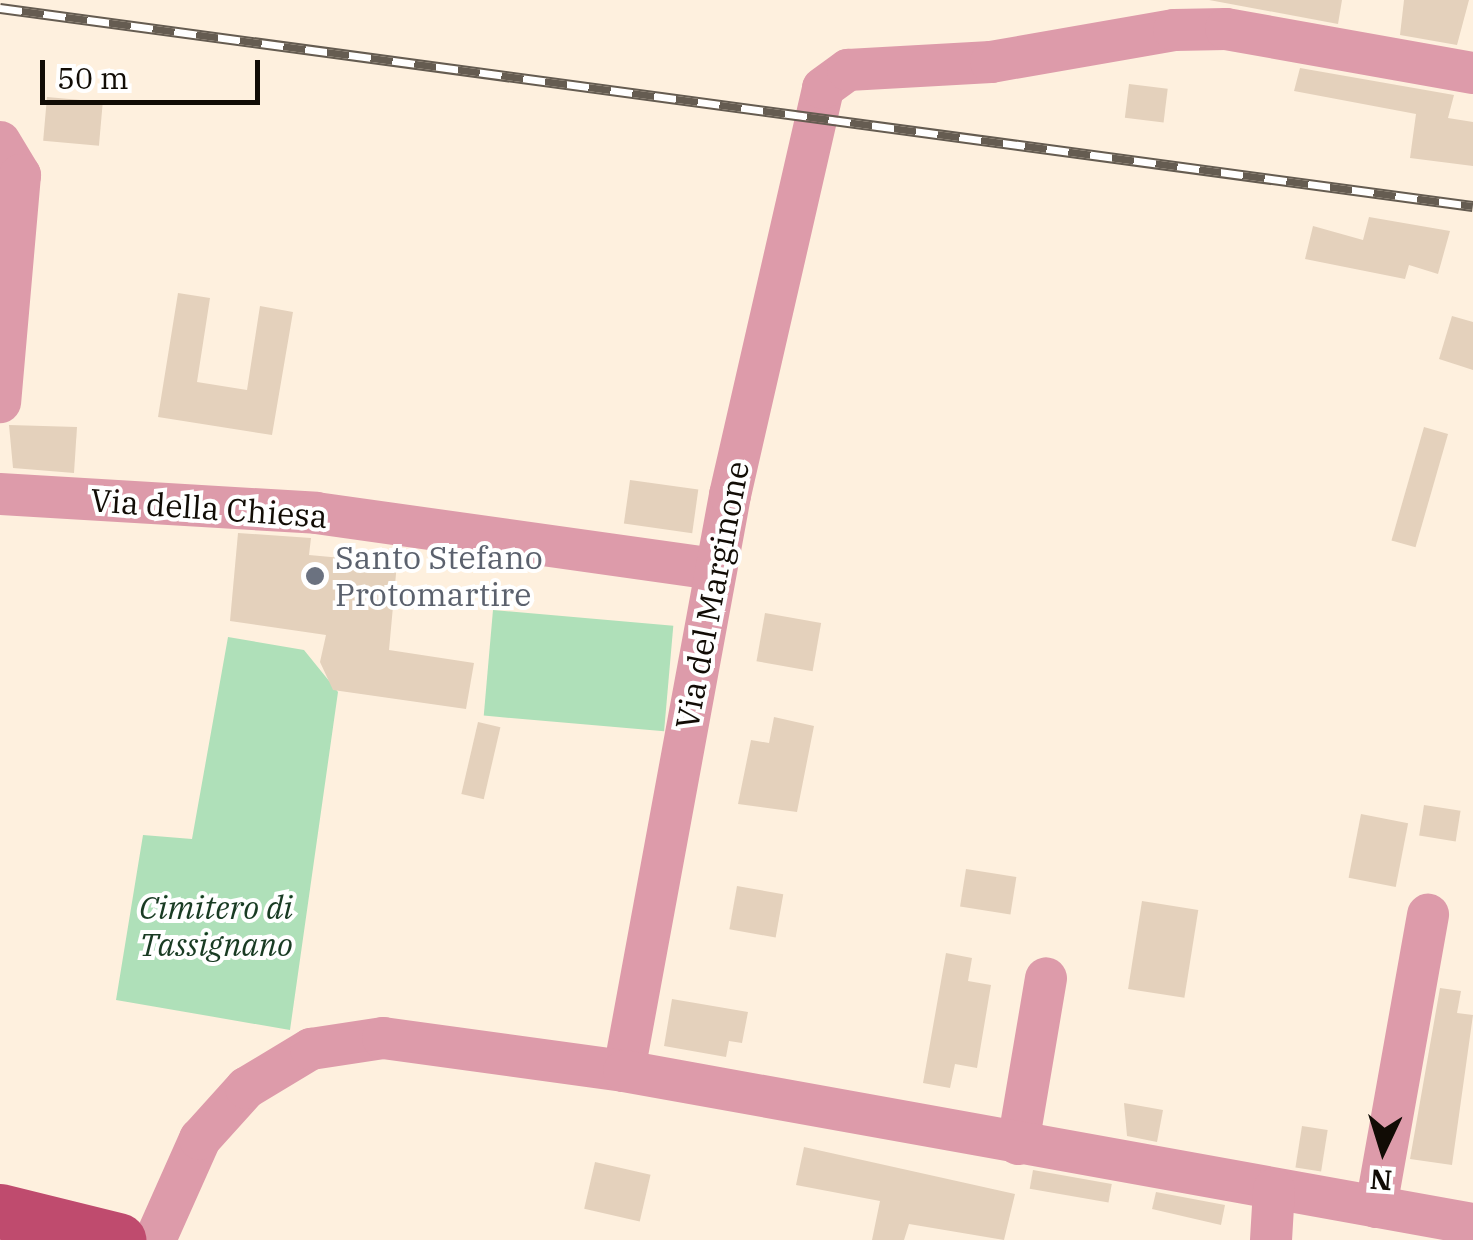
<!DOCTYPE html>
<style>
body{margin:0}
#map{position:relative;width:1473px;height:1240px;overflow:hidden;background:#fef0de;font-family:"IBM Plex Serif",serif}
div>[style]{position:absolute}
.green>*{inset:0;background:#afe0b9;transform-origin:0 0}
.building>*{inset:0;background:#e4d1bc;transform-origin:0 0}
.minor>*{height:42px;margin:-21px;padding:0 21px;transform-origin:21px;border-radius:21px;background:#dd9baa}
.major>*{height:55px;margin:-27.5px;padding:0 27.5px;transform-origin:27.5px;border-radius:27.5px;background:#bf4b6e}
.rail>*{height:11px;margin-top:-5.5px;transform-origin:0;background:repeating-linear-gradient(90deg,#fff 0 22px,#655c51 0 44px);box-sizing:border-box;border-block:2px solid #655c51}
.dots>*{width:28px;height:28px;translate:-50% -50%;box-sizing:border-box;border:5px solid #fff;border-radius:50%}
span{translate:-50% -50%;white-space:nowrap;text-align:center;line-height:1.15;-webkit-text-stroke:8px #fff;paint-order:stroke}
.street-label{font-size:32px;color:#110c05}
.worship-label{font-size:32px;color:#5b616d}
.left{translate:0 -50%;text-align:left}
.park-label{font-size:32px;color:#193b23;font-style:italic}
.north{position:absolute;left:1333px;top:1100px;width:100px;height:100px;-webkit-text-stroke:8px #fff;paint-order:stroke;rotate:184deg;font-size:28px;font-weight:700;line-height:40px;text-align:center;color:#110c05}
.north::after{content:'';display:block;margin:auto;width:35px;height:45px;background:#110c05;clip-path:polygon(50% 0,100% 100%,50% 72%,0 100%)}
.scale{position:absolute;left:40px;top:60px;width:220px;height:45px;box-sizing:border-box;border:5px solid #110c05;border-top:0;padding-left:12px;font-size:30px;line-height:35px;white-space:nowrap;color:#110c05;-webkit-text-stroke:8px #fff;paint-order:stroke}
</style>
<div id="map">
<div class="green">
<div style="left:493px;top:610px;width:181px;height:106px;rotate:5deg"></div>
<div style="clip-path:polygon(228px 637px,304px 650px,338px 692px,290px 1030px,116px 1000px,143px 835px,192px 839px)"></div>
</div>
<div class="building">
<div style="clip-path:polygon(1209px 0,1342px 0,1338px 24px)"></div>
<div style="clip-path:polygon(1404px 0,1469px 0,1457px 45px,1400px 35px)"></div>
<div style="clip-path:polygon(1300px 68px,1454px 95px,1448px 118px,1473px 122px,1473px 166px,1410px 158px,1416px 114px,1294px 91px)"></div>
<div style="left:1129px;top:84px;width:39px;height:34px;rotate:7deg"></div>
<div style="left:47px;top:97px;width:56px;height:44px;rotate:5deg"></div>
<div style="clip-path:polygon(1369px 217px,1450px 231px,1438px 274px,1409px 265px,1405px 279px,1305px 259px,1313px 226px,1363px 240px)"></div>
<div style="clip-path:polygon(178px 293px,210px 298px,197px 382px,247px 390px,260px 306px,293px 312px,272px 435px,158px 417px)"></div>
<div style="clip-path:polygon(1452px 316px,1473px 322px,1473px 370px,1439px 359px)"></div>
<div style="clip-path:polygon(9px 425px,77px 427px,74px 473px,13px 468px)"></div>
<div style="left:1424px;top:427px;width:25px;height:118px;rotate:16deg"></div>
<div style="left:630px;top:480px;width:69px;height:44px;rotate:8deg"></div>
<div style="clip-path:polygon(238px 533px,311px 538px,309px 555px,397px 563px,389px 650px,474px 663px,466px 709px,333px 690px,320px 662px,326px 635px,230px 621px)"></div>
<div style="left:765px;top:613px;width:57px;height:49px;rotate:10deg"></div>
<div style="clip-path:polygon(774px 717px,814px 726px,797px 812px,738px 804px,751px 740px,769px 743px)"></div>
<div style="left:478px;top:722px;width:23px;height:74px;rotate:13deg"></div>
<div style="left:1424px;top:805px;width:37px;height:31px;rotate:9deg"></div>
<div style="left:1361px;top:814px;width:48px;height:65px;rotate:11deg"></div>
<div style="left:966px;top:869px;width:51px;height:38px;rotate:9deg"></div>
<div style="left:737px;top:886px;width:47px;height:44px;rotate:10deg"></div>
<div style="left:1142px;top:901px;width:57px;height:89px;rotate:9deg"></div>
<div style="clip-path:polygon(946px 953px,972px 958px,968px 981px,991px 985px,977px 1068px,955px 1064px,950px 1088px,923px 1083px)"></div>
<div style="clip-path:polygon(1440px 988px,1461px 991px,1457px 1013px,1473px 1015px,1452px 1165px,1410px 1159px)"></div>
<div style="clip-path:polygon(672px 999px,748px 1012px,742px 1043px,729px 1041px,726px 1057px,664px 1046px)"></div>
<div style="clip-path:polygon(1124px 1103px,1163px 1110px,1157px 1142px,1127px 1136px)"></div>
<div style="left:1302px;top:1126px;width:26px;height:42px;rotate:9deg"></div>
<div style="clip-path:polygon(804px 1147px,1015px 1194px,1004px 1240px,909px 1224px,904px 1240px,872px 1240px,880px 1201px,796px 1185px)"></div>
<div style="left:595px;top:1162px;width:57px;height:48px;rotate:13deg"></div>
<div style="left:1033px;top:1170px;width:80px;height:19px;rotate:10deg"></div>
<div style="clip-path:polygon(1156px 1192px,1225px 1205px,1221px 1225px,1152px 1209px)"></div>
</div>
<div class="minor">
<div style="left:0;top:142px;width:39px;rotate:59deg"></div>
<div style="left:20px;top:175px;width:228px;rotate:95deg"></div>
<div style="left:0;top:494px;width:317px;rotate:3.4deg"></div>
<div style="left:316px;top:513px;width:403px;rotate:8deg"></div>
<div style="left:624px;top:1071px;width:586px;rotate:-79.57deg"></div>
<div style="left:730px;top:495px;width:417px;rotate:-77.1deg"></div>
<div style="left:823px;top:88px;width:31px;rotate:-36deg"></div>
<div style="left:848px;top:70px;width:143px;rotate:-3.2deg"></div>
<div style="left:991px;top:62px;width:186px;rotate:-9.9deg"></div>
<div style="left:1174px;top:30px;width:52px;rotate:-1.1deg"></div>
<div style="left:1226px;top:29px;width:251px;rotate:10.1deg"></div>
<div style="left:1018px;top:1144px;width:168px;rotate:-80.4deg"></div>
<div style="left:1376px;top:1207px;width:297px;rotate:-79.9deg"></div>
<div style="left:155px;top:1240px;width:111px;rotate:-66deg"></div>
<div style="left:200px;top:1139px;width:69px;rotate:-48deg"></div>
<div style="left:246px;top:1088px;width:76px;rotate:-31deg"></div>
<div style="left:311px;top:1049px;width:73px;rotate:-8.7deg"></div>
<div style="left:383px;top:1038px;width:243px;rotate:7.8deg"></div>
<div style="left:624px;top:1071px;width:863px;rotate:10.22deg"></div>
<div style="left:1271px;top:1240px;width:51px;rotate:-86.6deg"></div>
</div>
<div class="major">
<div style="left:0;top:1211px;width:122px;rotate:13.8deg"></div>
</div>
<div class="rail">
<div style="left:0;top:8px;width:1486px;rotate:7.66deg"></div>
</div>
<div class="dots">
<div style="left:315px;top:576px;background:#6b7280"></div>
</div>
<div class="street-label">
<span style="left:209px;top:508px;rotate:4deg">Via della Chiesa</span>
<span style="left:712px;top:595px;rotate:-79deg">Via del Marginone</span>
</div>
<div class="worship-label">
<span class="left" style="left:335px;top:576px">Santo Stefano<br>Protomartire</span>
</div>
<div class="park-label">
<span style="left:216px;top:926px">Cimitero di<br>Tassignano</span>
</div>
<div class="north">N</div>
<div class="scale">50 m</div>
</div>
